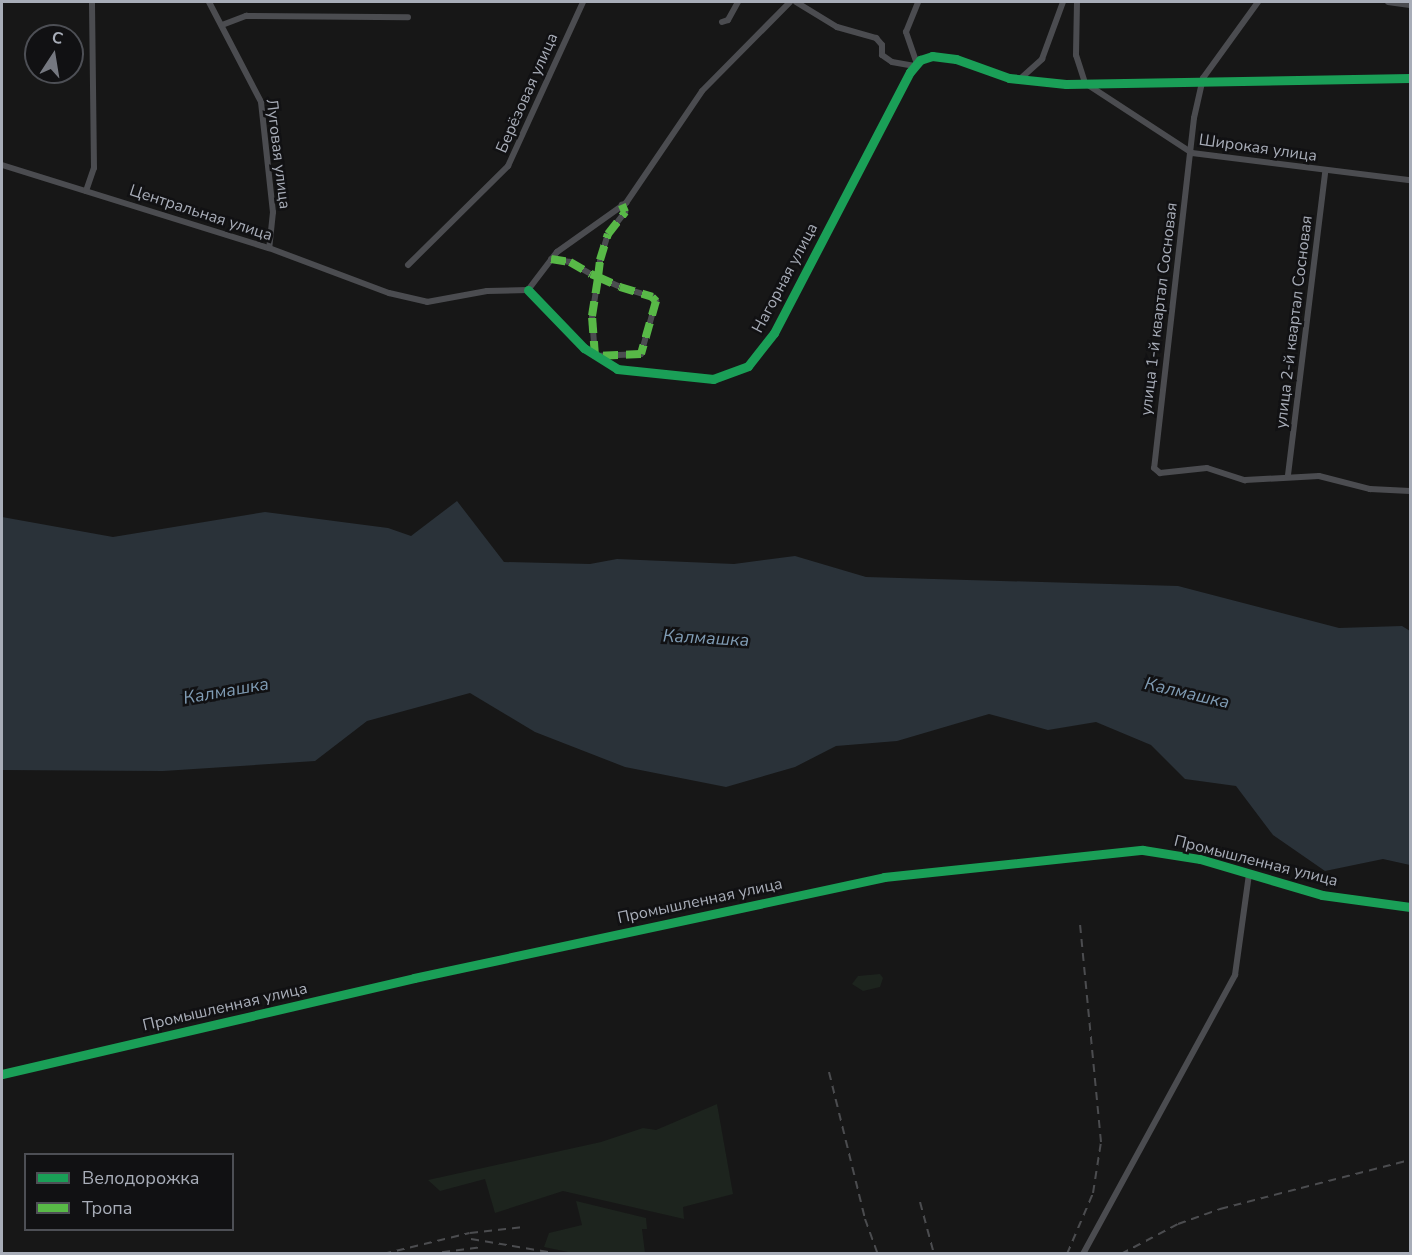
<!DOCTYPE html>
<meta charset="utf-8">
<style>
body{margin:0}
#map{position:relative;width:1412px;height:1255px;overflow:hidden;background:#171717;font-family:"Nunito Sans",sans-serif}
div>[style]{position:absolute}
.green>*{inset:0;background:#1d241e}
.water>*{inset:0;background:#2a3239}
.street>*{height:6px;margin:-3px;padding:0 3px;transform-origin:3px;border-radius:3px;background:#4b4c50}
.rail>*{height:2px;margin-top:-1px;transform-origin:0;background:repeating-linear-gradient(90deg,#4b4c4f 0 8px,transparent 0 14px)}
.quiet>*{height:8px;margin-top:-4px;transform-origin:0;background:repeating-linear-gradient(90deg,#58b947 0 15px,transparent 0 23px)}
.cycleway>*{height:9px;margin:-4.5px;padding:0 4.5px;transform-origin:4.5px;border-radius:4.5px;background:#1a9f57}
span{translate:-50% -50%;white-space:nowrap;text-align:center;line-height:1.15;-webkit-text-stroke:5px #111113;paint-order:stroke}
.street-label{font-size:16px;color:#a8adb8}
.water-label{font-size:18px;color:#7f9bb3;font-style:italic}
.frame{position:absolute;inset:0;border:3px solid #a8adb8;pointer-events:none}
.legend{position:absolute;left:24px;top:1153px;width:210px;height:78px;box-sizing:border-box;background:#111113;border:2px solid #4d4f55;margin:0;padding:8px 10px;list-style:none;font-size:18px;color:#a8adb8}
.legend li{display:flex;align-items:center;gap:12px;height:30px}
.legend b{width:30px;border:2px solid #4d4f55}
.north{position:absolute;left:24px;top:24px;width:60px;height:60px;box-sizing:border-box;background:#111113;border:2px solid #4d4f55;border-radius:50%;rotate:12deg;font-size:16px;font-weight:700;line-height:24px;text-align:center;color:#a8adb8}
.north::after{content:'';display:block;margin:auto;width:21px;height:27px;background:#757880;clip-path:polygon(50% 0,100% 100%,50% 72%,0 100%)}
</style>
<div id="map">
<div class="green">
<div style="clip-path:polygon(880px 974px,883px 978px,880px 987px,863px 991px,852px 984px,858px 976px)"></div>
<div style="clip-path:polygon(717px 1104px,733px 1194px,683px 1207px,684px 1219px,563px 1191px,495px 1213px,485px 1179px,440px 1191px,428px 1180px,601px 1142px,643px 1128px,656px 1130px)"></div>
<div style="clip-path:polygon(576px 1201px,646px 1218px,647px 1229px,642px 1229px,645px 1253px,573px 1253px,544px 1247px,549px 1233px,582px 1225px)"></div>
</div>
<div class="water">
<div style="clip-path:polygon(457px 501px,504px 562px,590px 564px,617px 559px,734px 564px,795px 556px,866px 577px,1178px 586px,1339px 628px,1402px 626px,1410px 631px,1410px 865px,1383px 859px,1325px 871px,1273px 835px,1236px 786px,1185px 779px,1151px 745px,1096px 722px,1048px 730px,989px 714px,897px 741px,836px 746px,795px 767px,726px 787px,625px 767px,535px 732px,470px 693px,367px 721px,315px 761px,163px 771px,2px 770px,2px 517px,113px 537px,265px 512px,388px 528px,411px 536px)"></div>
</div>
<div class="street">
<div style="left:209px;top:2px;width:113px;rotate:62.5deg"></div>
<div style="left:261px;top:102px;width:111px;rotate:83.8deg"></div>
<div style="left:273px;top:212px;width:36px;rotate:96deg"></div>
<div style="left:796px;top:2px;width:48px;rotate:31.4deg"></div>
<div style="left:837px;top:27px;width:41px;rotate:15.8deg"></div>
<div style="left:876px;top:38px;width:9px;rotate:49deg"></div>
<div style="left:882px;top:45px;width:10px;rotate:90deg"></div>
<div style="left:882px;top:55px;width:12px;rotate:35deg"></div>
<div style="left:892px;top:62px;width:23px;rotate:10deg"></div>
<div style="left:1077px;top:2px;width:53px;rotate:91.1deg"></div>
<div style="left:1076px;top:55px;width:29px;rotate:72deg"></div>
<div style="left:1085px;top:83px;width:128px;rotate:33.2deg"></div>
<div style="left:1192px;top:153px;width:220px;rotate:7.1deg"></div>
<div style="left:1258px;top:2px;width:94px;rotate:125.9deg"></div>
<div style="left:1203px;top:78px;width:41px;rotate:102.7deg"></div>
<div style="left:1194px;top:118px;width:352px;rotate:96.5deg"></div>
<div style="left:1154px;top:468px;width:8px;rotate:40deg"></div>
<div style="left:1160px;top:473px;width:47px;rotate:-6.1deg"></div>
<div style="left:1207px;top:468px;width:40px;rotate:18deg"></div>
<div style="left:1245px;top:480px;width:74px;rotate:-3.1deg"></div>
<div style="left:1319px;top:476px;width:53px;rotate:14.3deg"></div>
<div style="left:1370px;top:489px;width:40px;rotate:2.9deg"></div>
<div style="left:1388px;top:2px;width:22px;rotate:8deg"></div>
<div style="left:722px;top:22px;width:6px;rotate:-18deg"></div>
<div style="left:728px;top:20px;width:21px;rotate:-61deg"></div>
<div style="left:222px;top:25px;width:26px;rotate:-21deg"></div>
<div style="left:246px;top:16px;width:162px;rotate:0.4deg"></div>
<div style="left:917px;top:64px;width:34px;rotate:-109deg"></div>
<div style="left:906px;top:32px;width:32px;rotate:-68deg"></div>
<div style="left:1020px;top:79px;width:30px;rotate:-42deg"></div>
<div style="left:1042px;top:59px;width:61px;rotate:-69.8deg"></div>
<div style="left:2px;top:165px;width:280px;rotate:17.3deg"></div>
<div style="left:269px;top:248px;width:128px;rotate:20.6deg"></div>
<div style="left:389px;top:293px;width:39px;rotate:13deg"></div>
<div style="left:427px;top:302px;width:61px;rotate:-10.4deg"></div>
<div style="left:487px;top:291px;width:41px;rotate:-1.4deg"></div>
<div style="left:86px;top:191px;width:24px;rotate:-71deg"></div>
<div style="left:94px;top:168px;width:166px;rotate:-90.7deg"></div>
<div style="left:551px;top:259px;width:19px;rotate:9deg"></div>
<div style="left:570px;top:262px;width:24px;rotate:30deg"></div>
<div style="left:591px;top:274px;width:8px;rotate:23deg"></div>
<div style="left:598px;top:277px;width:24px;rotate:24deg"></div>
<div style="left:620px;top:287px;width:34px;rotate:17deg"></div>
<div style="left:652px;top:297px;width:6px;rotate:45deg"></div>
<div style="left:656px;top:301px;width:55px;rotate:105.8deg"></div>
<div style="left:641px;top:354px;width:46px;rotate:177.5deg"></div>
<div style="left:595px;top:356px;width:40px;rotate:-94.3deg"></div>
<div style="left:592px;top:316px;width:39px;rotate:-81deg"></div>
<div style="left:598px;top:277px;width:17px;rotate:-83deg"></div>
<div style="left:600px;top:260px;width:27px;rotate:-73deg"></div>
<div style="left:608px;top:234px;width:28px;rotate:-52deg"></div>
<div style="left:625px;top:212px;width:8px;rotate:-113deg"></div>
<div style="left:408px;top:265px;width:141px;rotate:-44.7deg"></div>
<div style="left:508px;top:166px;width:180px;rotate:-65.4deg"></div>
<div style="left:528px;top:290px;width:81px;rotate:46deg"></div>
<div style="left:584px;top:348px;width:39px;rotate:32deg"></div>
<div style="left:617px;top:369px;width:97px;rotate:5.9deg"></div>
<div style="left:713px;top:379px;width:37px;rotate:-20deg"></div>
<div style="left:748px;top:366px;width:42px;rotate:-51.8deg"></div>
<div style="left:774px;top:333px;width:294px;rotate:-62.5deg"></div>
<div style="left:910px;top:72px;width:16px;rotate:-50deg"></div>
<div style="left:920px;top:60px;width:13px;rotate:-18deg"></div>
<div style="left:932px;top:56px;width:24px;rotate:7deg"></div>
<div style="left:956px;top:59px;width:56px;rotate:19.7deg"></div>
<div style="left:1009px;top:78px;width:57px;rotate:6deg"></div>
<div style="left:1066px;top:84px;width:344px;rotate:-1deg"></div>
<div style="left:528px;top:290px;width:48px;rotate:-52.7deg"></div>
<div style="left:557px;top:252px;width:85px;rotate:-35.4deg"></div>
<div style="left:626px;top:203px;width:135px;rotate:-55.8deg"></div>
<div style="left:702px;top:91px;width:125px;rotate:-45.3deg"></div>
<div style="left:1288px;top:475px;width:305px;rotate:-83deg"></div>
<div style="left:2px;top:1074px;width:423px;rotate:-13.1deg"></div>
<div style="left:414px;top:978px;width:481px;rotate:-12.1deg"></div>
<div style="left:884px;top:877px;width:260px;rotate:-6deg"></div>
<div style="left:1143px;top:850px;width:58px;rotate:9deg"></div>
<div style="left:1200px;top:859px;width:127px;rotate:16.4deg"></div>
<div style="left:1322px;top:895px;width:89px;rotate:7.8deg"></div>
<div style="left:1083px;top:1254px;width:318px;rotate:-61.4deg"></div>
<div style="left:1235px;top:975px;width:102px;rotate:-82.1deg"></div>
</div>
<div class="rail">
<div style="left:829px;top:1072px;width:151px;rotate:76.2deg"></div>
<div style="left:865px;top:1219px;width:37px;rotate:70deg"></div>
<div style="left:920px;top:1202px;width:54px;rotate:74.9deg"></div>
<div style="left:471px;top:1239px;width:90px;rotate:9.6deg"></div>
<div style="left:383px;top:1254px;width:89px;rotate:-13.6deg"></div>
<div style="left:470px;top:1233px;width:54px;rotate:-6.3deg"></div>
<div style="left:428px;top:1254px;width:55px;rotate:-7.3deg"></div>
<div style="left:760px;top:1254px;width:24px"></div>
<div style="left:1067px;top:1254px;width:66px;rotate:-66.9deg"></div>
<div style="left:1093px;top:1193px;width:52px;rotate:-81.1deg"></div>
<div style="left:1101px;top:1142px;width:219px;rotate:-95.5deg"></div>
<div style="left:1121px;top:1254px;width:64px;rotate:-27.8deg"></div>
<div style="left:1178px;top:1224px;width:45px;rotate:-19.7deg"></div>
<div style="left:1220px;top:1209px;width:196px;rotate:-14.5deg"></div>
</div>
<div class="quiet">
<div style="left:551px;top:259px;width:19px;rotate:9deg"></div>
<div style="left:570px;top:262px;width:24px;rotate:30deg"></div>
<div style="left:591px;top:274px;width:8px;rotate:23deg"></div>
<div style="left:598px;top:277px;width:24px;rotate:24deg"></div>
<div style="left:620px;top:287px;width:34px;rotate:17deg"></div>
<div style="left:652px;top:297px;width:6px;rotate:45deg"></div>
<div style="left:656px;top:301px;width:55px;rotate:105.8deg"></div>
<div style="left:641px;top:354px;width:46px;rotate:177.5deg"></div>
<div style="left:595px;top:356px;width:40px;rotate:-94.3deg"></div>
<div style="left:592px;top:316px;width:39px;rotate:-81deg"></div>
<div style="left:598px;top:277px;width:17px;rotate:-83deg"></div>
<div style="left:600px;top:260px;width:27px;rotate:-73deg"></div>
<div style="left:608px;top:234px;width:28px;rotate:-52deg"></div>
<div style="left:625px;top:212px;width:8px;rotate:-113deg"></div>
</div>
<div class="cycleway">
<div style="left:528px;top:290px;width:81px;rotate:46deg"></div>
<div style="left:584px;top:348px;width:39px;rotate:32deg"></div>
<div style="left:617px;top:369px;width:97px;rotate:5.9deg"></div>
<div style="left:713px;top:379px;width:37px;rotate:-20deg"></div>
<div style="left:748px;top:366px;width:42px;rotate:-51.8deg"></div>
<div style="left:774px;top:333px;width:294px;rotate:-62.5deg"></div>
<div style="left:910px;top:72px;width:16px;rotate:-50deg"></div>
<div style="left:920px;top:60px;width:13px;rotate:-18deg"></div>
<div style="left:932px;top:56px;width:24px;rotate:7deg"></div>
<div style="left:956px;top:59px;width:56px;rotate:19.7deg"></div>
<div style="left:1009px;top:78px;width:57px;rotate:6deg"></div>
<div style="left:1066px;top:84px;width:344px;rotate:-1deg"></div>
<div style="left:2px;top:1074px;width:423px;rotate:-13.1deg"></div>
<div style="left:414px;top:978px;width:481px;rotate:-12.1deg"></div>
<div style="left:884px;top:877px;width:260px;rotate:-6deg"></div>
<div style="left:1143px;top:850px;width:58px;rotate:9deg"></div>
<div style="left:1200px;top:859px;width:127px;rotate:16.4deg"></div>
<div style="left:1322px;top:895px;width:89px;rotate:7.8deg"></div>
</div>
<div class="street-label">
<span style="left:527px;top:93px;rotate:-66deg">Берёзовая улица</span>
<span style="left:1258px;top:148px;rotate:8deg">Широкая улица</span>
<span style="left:278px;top:154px;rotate:83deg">Луговая улица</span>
<span style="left:201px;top:213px;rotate:18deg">Центральная улица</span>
<span style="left:785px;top:278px;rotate:-62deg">Нагорная улица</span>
<span style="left:1159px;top:309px;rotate:-83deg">улица 1-й квартал Сосновая</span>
<span style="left:1294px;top:322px;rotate:-83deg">улица 2-й квартал Сосновая</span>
<span style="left:1256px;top:861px;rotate:14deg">Промышленная улица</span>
<span style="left:700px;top:901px;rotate:-12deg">Промышленная улица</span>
<span style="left:225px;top:1007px;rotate:-13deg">Промышленная улица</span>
</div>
<div class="water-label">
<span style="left:706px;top:638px;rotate:3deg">Калмашка</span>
<span style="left:226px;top:691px;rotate:-10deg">Калмашка</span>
<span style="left:1187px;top:693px;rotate:13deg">Калмашка</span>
</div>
<div class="frame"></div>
<ul class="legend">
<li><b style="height:8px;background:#1a9f57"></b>Велодорожка</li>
<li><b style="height:8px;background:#58b947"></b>Тропа</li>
</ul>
<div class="north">С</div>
</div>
